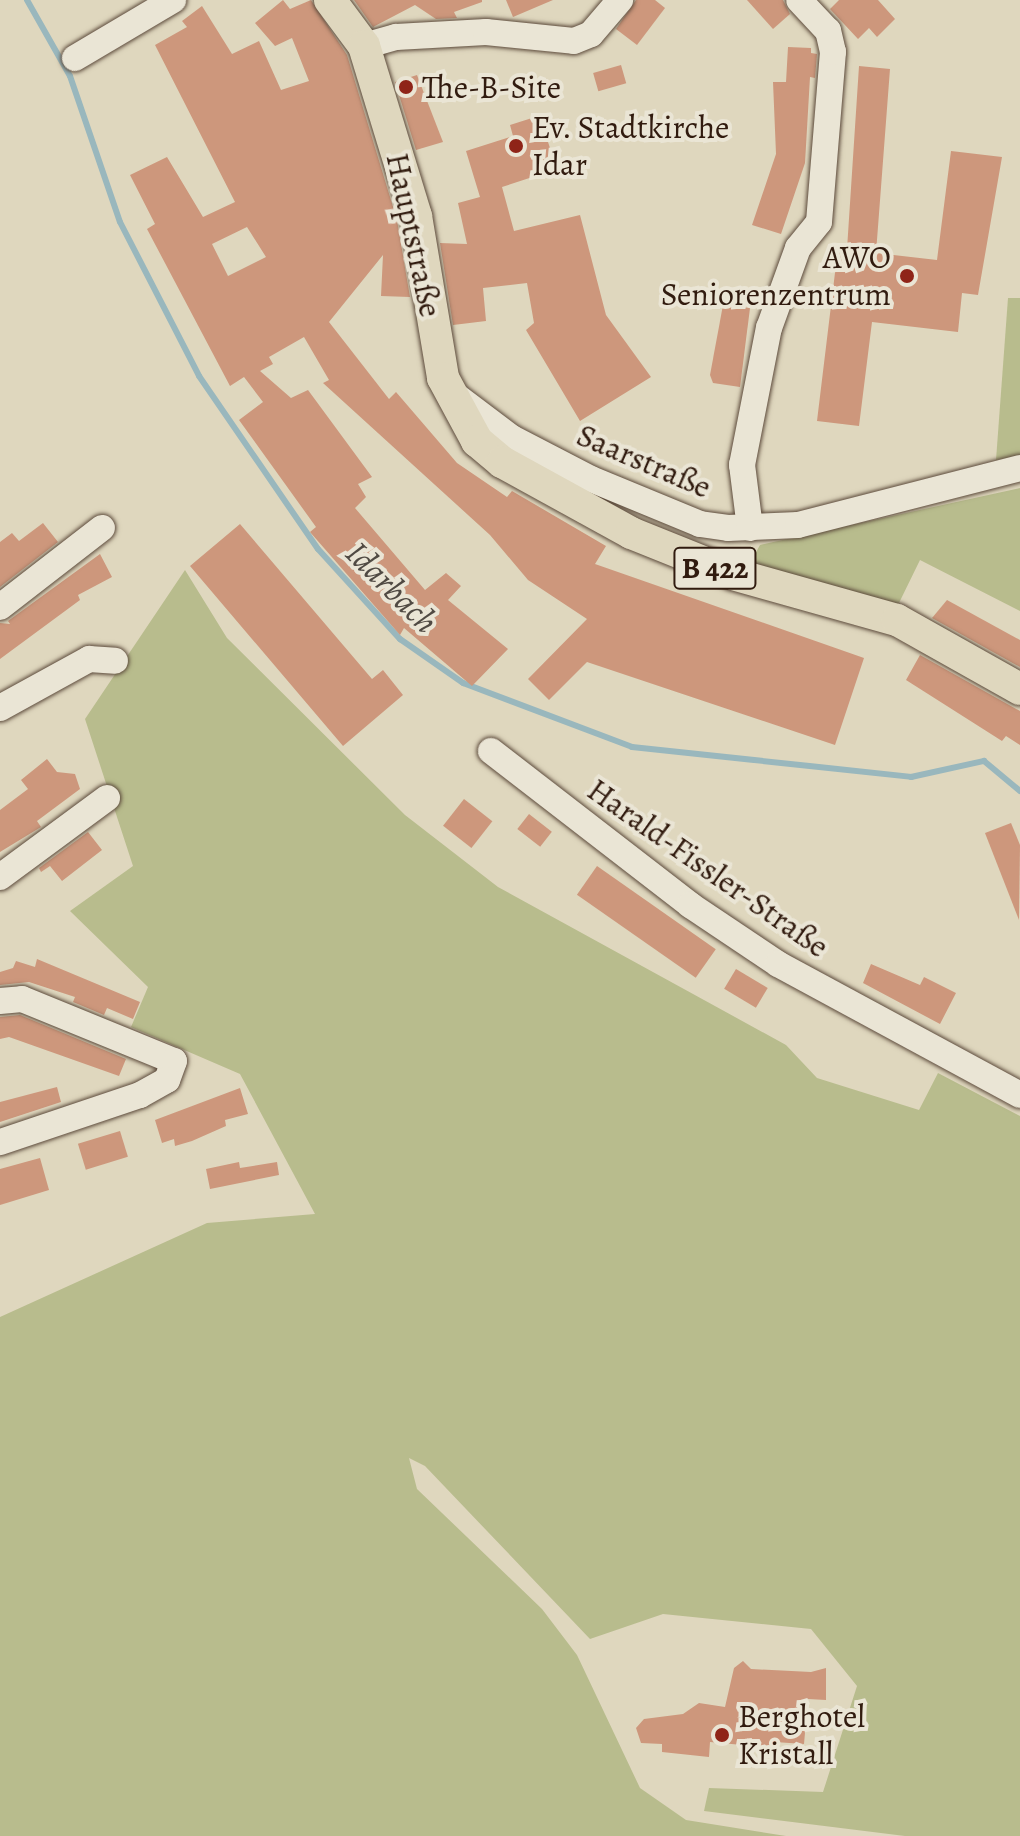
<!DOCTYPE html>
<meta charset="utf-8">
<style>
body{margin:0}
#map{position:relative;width:1020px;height:1836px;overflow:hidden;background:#dfd7be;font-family:Alegreya,serif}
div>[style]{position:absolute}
.green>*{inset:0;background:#b8bc8d}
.stream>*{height:6px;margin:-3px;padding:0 3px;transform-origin:3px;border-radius:3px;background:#99b7bd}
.building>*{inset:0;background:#cd977c;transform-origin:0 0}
.roads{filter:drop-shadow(0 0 2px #5c4a3b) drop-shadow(0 0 2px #5c4a3b)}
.minor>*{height:26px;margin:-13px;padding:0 13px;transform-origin:13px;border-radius:13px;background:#eae5d5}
.major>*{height:32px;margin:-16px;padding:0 16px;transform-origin:16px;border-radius:16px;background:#dfd7be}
.dots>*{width:22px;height:22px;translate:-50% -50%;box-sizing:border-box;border:4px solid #eae5d5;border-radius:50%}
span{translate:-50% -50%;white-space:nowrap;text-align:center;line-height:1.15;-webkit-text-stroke:8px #eae5d5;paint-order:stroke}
.shield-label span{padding:2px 6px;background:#eae5d5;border:2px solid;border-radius:6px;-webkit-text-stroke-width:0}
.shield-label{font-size:30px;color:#311b0f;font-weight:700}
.poi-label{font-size:32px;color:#311b0f}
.left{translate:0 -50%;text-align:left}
.right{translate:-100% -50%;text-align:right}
.street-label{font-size:32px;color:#311b0f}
.water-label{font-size:34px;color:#504a43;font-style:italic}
</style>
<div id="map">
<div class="green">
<div style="clip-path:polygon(1008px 298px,1020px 298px,1020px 455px,996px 460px)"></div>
<div style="clip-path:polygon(1020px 488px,1020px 611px,920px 560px,898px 605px,750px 563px,760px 545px)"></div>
<div style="clip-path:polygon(185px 570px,227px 638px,405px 815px,498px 887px,786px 1045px,817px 1078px,919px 1110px,938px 1073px,1020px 1116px,1020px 1836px,905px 1836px,704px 1811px,709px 1788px,823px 1792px,857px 1686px,811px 1629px,663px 1614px,590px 1639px,425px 1466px,409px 1458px,417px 1489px,542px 1609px,577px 1655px,640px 1788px,686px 1820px,786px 1836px,0 1836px,0 1317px,207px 1223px,315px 1214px,240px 1074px,131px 1027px,148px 987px,70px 911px,133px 866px,85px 719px)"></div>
</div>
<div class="stream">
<div style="left:27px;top:0;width:87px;rotate:60.5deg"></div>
<div style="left:70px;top:76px;width:154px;rotate:71.1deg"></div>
<div style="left:120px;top:222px;width:173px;rotate:62.8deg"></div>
<div style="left:199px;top:376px;width:210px;rotate:55.5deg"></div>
<div style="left:318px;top:549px;width:122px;rotate:47.7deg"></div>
<div style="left:400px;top:639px;width:77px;rotate:34.9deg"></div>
<div style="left:463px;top:683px;width:181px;rotate:20.7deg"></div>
<div style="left:632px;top:747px;width:281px;rotate:6.1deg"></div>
<div style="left:911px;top:777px;width:75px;rotate:-12.4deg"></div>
<div style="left:984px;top:761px;width:47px;rotate:39.8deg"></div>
</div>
<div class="building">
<div style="clip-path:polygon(evenodd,283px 0,290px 9px,311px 0,347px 55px,397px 220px,410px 297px,381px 296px,383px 255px,329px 322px,389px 399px,396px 392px,457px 463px,507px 497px,512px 491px,606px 546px,595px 564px,864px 658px,835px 745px,587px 662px,549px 700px,528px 679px,587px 619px,528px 580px,490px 535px,323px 383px,329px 380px,304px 337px,269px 357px,273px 364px,260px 371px,291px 398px,308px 390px,372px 477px,358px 484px,366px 497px,355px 508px,425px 590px,446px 573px,461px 586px,448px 600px,508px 649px,472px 686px,404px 628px,400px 635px,310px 532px,316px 527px,239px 420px,263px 402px,244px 377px,230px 386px,147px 229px,155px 224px,130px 175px,167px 157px,203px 217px,235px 202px,155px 45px,187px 27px,182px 21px,202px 6px,232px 54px,259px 41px,281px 90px,309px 81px,292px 38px,275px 46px,255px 23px,283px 0,247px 227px,266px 257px,228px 276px,212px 244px,247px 227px)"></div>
<div style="clip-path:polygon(354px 0,482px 0,482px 2px,454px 12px,457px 18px,436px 19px,415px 5px,373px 27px)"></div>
<div style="clip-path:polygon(506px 0,553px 0,513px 17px)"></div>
<div style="clip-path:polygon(636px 0,655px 0,665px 8px,637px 45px,616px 29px)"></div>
<div style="clip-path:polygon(747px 0,783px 0,790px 14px,773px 29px)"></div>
<div style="clip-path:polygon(839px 0,878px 0,895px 19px,877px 37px,869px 28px,858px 39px,830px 9px)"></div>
<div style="clip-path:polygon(788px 47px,811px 48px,811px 53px,817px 54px,815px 78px,810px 77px,805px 163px,781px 234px,752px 225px,776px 154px,773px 82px,786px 82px)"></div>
<div style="left:621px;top:65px;width:19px;height:29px;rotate:74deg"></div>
<div style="clip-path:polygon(859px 66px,890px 69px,876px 253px,937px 260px,951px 151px,1002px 157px,978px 295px,962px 293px,958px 332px,872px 322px,859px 426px,817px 421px,838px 248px,847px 249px)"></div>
<div style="clip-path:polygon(417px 75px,443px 142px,416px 150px,395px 82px)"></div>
<div style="clip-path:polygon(532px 118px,539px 141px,547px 139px,557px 169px,502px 187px,514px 231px,580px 215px,606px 315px,651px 377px,580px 421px,526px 330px,534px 323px,527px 283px,483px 288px,486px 321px,453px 325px,440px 243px,467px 244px,458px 203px,480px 197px,466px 151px,513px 136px,510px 125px)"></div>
<div style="clip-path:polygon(723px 305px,750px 308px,740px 387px,713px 383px,710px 375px)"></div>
<div style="clip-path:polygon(43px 523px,58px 542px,0 587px,0 542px,12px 533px,19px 541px)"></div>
<div style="clip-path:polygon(240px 524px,372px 679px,383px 670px,403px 695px,343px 746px,190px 566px)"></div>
<div style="clip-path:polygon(100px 554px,112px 577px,78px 595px,80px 600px,0 659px,0 623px,10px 624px,8px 621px)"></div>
<div style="clip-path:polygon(947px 600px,1020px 640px,1020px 667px,932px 618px)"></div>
<div style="clip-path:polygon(920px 655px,1020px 711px,1020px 745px,1006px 736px,1002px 741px,906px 680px)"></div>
<div style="clip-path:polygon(47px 759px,57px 772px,75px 774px,80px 789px,37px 821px,41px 827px,0 852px,0 810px,28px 789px,21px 780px)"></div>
<div style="left:464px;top:799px;width:36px;height:34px;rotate:38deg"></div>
<div style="left:529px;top:814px;width:29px;height:19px;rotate:38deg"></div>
<div style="clip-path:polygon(1011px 823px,1020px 845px,1019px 920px,985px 833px)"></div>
<div style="clip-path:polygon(88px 832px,102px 850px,62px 881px,50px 866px,41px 872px,39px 868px)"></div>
<div style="left:597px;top:866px;width:145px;height:35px;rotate:35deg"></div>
<div style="clip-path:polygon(37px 959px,140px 1002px,133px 1019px,107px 1008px,104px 1015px,73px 1002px,75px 997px,29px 982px,0 985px,0 972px,13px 968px,16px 961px,35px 967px)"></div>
<div style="clip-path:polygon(871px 964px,920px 985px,924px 977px,956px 993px,940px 1024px,863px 983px)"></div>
<div style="left:736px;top:969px;width:37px;height:23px;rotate:31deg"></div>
<div style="clip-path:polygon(20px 1015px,126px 1059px,119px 1076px,9px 1037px,0 1039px,0 1017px)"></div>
<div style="clip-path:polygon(57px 1087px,61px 1102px,0 1122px,0 1102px)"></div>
<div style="clip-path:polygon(240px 1088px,248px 1114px,225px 1120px,226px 1126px,192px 1141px,175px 1146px,174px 1139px,162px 1143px,155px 1120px)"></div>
<div style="left:120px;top:1131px;width:27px;height:44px;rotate:73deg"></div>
<div style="clip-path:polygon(40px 1158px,49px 1190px,0 1205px,0 1169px)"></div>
<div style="clip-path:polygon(239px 1162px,240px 1168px,277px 1162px,279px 1175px,210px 1189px,206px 1169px)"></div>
<div style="clip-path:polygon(743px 1661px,751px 1669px,811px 1672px,826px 1668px,826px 1700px,808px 1699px,804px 1744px,775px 1742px,774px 1748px,710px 1742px,709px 1757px,662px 1752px,662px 1744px,641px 1743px,636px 1728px,644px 1719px,683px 1714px,699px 1703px,725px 1707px,734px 1668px)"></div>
</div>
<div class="roads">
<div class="minor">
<div style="left:364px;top:46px;width:33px;rotate:-16deg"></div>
<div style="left:396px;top:37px;width:90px;rotate:-3.2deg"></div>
<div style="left:486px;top:32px;width:88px;rotate:5.8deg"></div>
<div style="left:574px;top:41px;width:18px;rotate:-22deg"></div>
<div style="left:591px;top:34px;width:45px;rotate:-49.5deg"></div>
<div style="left:75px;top:58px;width:114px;rotate:-30.6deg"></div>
<div style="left:456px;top:396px;width:70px;rotate:36.9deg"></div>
<div style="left:512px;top:438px;width:89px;rotate:27.4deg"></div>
<div style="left:591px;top:479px;width:118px;rotate:22.4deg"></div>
<div style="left:700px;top:524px;width:28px;rotate:8deg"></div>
<div style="left:728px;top:528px;width:70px;rotate:-2.5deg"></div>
<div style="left:798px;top:525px;width:229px;rotate:-14.4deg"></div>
<div style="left:750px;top:528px;width:64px;rotate:-97.2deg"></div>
<div style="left:742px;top:465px;width:140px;rotate:-78.9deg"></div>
<div style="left:769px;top:328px;width:85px;rotate:-70.1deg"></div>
<div style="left:798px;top:248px;width:33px;rotate:-51deg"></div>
<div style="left:819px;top:222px;width:171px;rotate:-85.3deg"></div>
<div style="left:833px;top:52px;width:22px;rotate:-103deg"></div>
<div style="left:828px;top:31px;width:42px;rotate:-133.1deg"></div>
<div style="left:0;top:607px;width:129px;rotate:-37.8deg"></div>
<div style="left:0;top:708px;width:102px;rotate:-28.8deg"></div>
<div style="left:89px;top:659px;width:26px;rotate:4deg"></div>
<div style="left:491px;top:751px;width:252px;rotate:37.7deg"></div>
<div style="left:690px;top:905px;width:106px;rotate:33.8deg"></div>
<div style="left:778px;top:964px;width:275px;rotate:28.4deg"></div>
<div style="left:0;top:877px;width:133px;rotate:-36.4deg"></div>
<div style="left:0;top:1001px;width:22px;rotate:-5deg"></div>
<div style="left:22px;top:999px;width:164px;rotate:22.2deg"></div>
<div style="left:174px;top:1061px;width:20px;rotate:110deg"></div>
<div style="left:167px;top:1080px;width:31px;rotate:151deg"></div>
<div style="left:140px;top:1095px;width:148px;rotate:161.4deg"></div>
</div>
<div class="major">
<div style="left:330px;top:0;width:57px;rotate:53.5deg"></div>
<div style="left:364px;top:46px;width:178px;rotate:73deg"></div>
<div style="left:416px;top:216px;width:164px;rotate:80.5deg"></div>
<div style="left:443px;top:378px;width:72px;rotate:61.6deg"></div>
<div style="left:477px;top:441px;width:33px;rotate:40deg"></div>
<div style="left:502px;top:462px;width:147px;rotate:28.8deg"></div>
<div style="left:631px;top:533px;width:110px;rotate:21.9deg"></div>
<div style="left:733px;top:574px;width:170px;rotate:15.7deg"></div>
<div style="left:897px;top:620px;width:141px;rotate:29.3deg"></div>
</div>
</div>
<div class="dots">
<div style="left:406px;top:87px;background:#8f2418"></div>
<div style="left:516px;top:146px;background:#8f2418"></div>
<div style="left:907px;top:276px;background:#8f2418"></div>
<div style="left:722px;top:1735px;background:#8f2418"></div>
</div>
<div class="shield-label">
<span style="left:715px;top:568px">B 422</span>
</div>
<div class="poi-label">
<span class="left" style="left:422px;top:87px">The-B-Site</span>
<span class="left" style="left:532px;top:146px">Ev. Stadtkirche<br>Idar</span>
<span class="right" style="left:891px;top:276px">AWO<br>Seniorenzentrum</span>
<span class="left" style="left:738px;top:1735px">Berghotel<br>Kristall</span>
</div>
<div class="street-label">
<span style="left:414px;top:235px;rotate:78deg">Hauptstraße</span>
<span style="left:644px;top:461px;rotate:23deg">Saarstraße</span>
<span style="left:708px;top:868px;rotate:35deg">Harald-Fissler-Straße</span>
</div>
<div class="water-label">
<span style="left:392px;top:587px;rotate:45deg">Idarbach</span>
</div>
</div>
